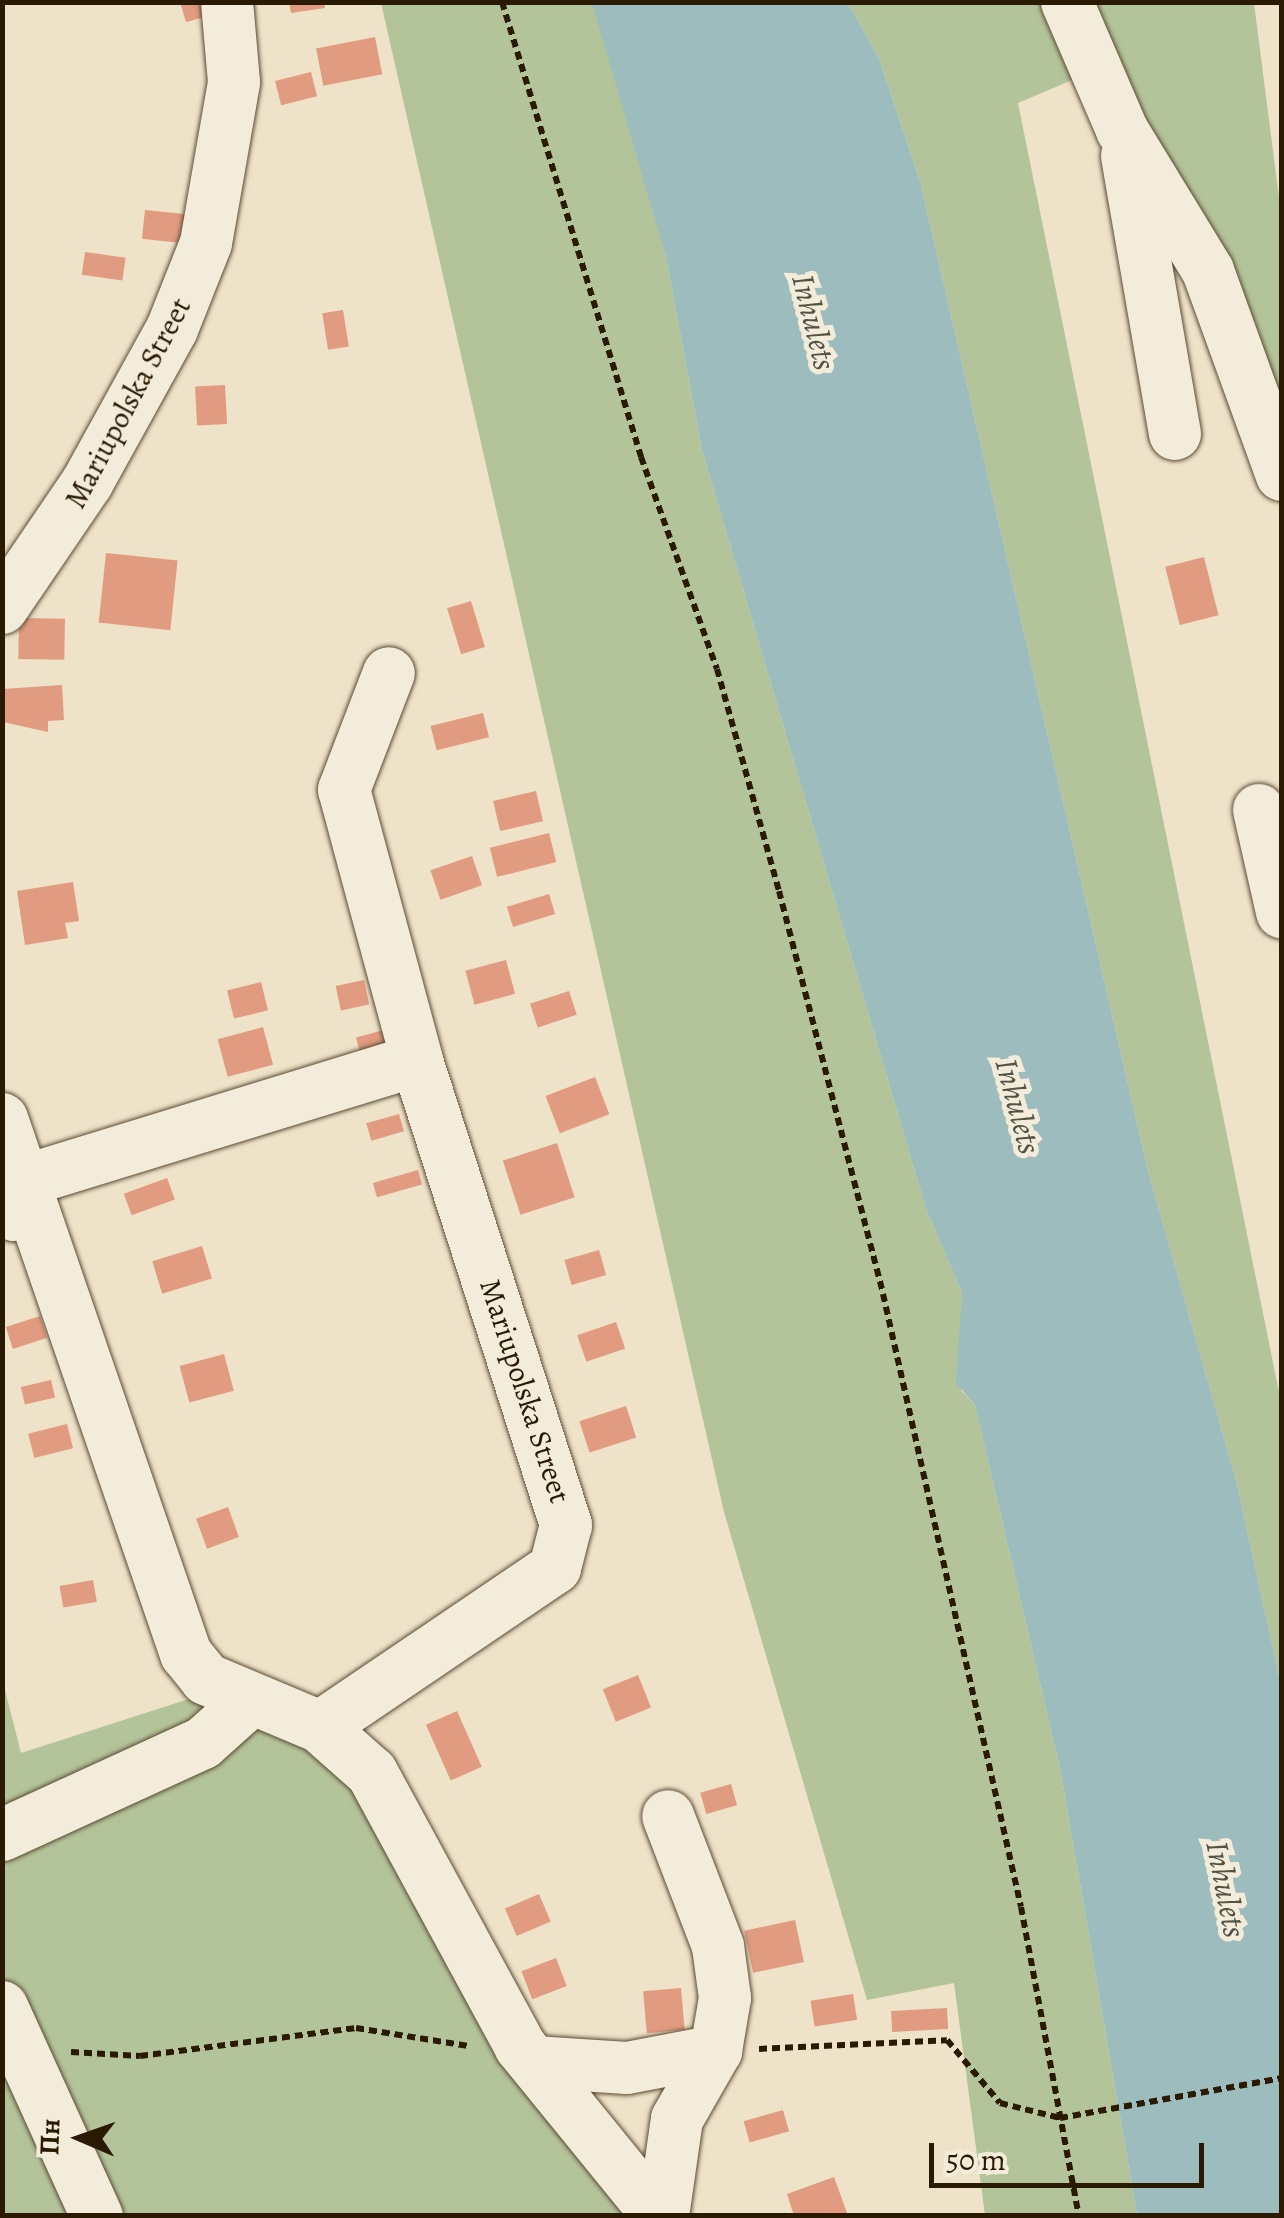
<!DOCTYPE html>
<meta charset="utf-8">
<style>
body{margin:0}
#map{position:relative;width:1284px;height:2218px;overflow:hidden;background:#eee2c8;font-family:Alegreya,serif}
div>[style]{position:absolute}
.green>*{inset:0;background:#b4c49a}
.water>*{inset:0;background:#9cbcbd}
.building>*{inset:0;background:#e19b80;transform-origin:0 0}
.path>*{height:6px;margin-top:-3px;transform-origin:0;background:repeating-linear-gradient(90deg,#2a1a04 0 8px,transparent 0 13px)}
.roads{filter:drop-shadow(0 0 2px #5b4c35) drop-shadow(0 0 2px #5b4c35)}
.minor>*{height:52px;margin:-26px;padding:0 26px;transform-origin:26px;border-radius:26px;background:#f4ecdb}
span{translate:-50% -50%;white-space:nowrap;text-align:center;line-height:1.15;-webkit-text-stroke:10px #f4ecdb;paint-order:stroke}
.street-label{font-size:30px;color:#2a1a04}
.water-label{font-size:32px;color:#525345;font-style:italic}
.frame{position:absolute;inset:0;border:5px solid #2a1a04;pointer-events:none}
.north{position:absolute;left:30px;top:2088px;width:100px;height:100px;-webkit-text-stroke:8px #f4ecdb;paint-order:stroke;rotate:272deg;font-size:28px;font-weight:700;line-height:40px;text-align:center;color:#2a1a04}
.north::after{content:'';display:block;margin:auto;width:35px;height:45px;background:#2a1a04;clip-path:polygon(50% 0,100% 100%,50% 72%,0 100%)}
.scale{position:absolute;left:929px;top:2143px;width:275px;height:45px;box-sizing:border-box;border:5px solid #2a1a04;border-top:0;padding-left:12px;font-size:30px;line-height:35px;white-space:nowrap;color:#2a1a04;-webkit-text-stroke:8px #f4ecdb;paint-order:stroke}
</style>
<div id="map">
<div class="green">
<div style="clip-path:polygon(381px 3px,592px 3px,607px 40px,666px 257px,702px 450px,926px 1209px,962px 1293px,961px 1390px,975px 1405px,1061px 1773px,1137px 2215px,985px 2215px,954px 1983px,867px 2000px,724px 1512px)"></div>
<div style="clip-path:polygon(848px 3px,1254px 3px,1282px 221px,1281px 475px,1091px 72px,1018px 103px,1281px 1402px,1281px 1685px,1237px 1484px,1148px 1171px,920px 181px,879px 58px)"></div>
<div style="clip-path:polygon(2px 1678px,21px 1753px,223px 1688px,320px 1727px,658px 2215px,3px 2215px)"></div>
</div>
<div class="water">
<div style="clip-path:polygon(592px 3px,848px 3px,879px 58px,920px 181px,1148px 1171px,1237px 1484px,1281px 1685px,1281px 2215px,1137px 2215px,1061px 1773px,975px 1405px,956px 1383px,962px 1293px,926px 1209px,702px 450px,666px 257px)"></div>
</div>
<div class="building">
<div style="clip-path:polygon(180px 2px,213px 2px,216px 14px,186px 22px)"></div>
<div style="clip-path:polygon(289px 2px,324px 2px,325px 8px,291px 13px)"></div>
<div style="left:375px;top:37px;width:38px;height:60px;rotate:79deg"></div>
<div style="left:311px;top:72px;width:25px;height:37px;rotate:76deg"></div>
<div style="left:145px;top:210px;width:46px;height:29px;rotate:6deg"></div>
<div style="left:85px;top:252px;width:41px;height:23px;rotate:8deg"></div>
<div style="left:343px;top:310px;width:37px;height:21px;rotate:81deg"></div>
<div style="left:225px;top:385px;width:39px;height:30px;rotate:87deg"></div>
<div style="left:106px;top:553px;width:72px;height:70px;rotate:6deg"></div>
<div style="left:1204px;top:557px;width:60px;height:40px;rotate:76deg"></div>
<div style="left:471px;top:601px;width:48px;height:25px;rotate:73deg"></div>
<div style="left:19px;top:618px;width:46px;height:41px;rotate:1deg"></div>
<div style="clip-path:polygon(62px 685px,64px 720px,48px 721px,48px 732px,3px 722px,2px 689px)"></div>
<div style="left:483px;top:713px;width:25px;height:54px;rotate:76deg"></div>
<div style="left:536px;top:791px;width:31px;height:44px;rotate:77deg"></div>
<div style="left:549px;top:833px;width:30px;height:61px;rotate:76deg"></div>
<div style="left:472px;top:856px;width:31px;height:44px;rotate:71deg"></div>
<div style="clip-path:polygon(73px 882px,79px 921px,65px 923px,68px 938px,25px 945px,17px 891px)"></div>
<div style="left:549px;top:894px;width:21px;height:44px;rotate:73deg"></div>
<div style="left:506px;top:960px;width:35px;height:42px;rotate:75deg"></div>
<div style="left:364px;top:980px;width:25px;height:29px;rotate:78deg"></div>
<div style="left:261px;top:982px;width:29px;height:35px;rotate:76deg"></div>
<div style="left:569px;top:991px;width:25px;height:41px;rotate:72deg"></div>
<div style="left:263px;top:1027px;width:39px;height:47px;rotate:75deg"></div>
<div style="left:384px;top:1030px;width:16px;height:29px;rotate:75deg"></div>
<div style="left:595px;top:1077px;width:40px;height:53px;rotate:69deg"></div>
<div style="left:399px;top:1114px;width:18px;height:34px;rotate:74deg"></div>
<div style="left:557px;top:1143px;width:57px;height:57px;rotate:72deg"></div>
<div style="left:418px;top:1170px;width:15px;height:47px;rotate:74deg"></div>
<div style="left:167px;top:1178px;width:23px;height:46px;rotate:70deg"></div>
<div style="left:202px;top:1246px;width:34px;height:52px;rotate:73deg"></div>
<div style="left:599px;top:1250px;width:26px;height:36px;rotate:74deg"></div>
<div style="left:40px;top:1316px;width:23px;height:36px;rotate:72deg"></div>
<div style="left:616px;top:1322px;width:28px;height:41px;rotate:71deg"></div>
<div style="left:224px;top:1354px;width:38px;height:46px;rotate:75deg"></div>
<div style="left:51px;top:1380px;width:18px;height:31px;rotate:77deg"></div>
<div style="left:626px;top:1406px;width:33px;height:49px;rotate:72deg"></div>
<div style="left:67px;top:1424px;width:25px;height:40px;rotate:76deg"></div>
<div style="left:228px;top:1507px;width:32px;height:34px;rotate:70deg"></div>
<div style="left:93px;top:1580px;width:22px;height:34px;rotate:80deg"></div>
<div style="left:638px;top:1675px;width:35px;height:38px;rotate:68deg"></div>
<div style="left:457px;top:1711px;width:61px;height:34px;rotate:66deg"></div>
<div style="left:731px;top:1784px;width:22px;height:32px;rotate:74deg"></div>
<div style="left:539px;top:1894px;width:30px;height:37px;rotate:67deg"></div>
<div style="left:795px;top:1920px;width:43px;height:52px;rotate:78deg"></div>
<div style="left:556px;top:1958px;width:30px;height:37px;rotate:69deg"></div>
<div style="left:681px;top:1988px;width:42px;height:38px;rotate:85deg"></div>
<div style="left:853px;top:1994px;width:26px;height:43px;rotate:81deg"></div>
<div style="left:947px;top:2008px;width:21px;height:56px;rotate:87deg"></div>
<div style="left:783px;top:2110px;width:22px;height:41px;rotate:74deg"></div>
<div style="clip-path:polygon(834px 2177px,847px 2213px,794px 2216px,787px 2194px)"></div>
</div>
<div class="path">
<div style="left:502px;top:2px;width:476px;rotate:73deg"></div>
<div style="left:641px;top:457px;width:225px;rotate:70.3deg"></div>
<div style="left:717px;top:669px;width:230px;rotate:74.4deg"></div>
<div style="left:779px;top:891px;width:416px;rotate:75.5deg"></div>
<div style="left:883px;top:1294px;width:628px;rotate:77.31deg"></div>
<div style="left:1021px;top:1907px;width:314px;rotate:79.4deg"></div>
<div style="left:759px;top:2049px;width:188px;rotate:-2.7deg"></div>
<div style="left:947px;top:2040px;width:82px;rotate:49.9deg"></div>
<div style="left:1000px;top:2103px;width:62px;rotate:14deg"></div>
<div style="left:1060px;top:2118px;width:226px;rotate:-10.2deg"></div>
<div style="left:71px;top:2052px;width:69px;rotate:3.3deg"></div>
<div style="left:140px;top:2056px;width:218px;rotate:-7.4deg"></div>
<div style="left:356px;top:2028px;width:114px;rotate:9.1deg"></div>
</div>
<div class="roads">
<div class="minor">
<div style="left:1067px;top:2px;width:139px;rotate:66.7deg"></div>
<div style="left:1122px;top:130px;width:165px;rotate:58.6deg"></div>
<div style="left:1208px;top:271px;width:217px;rotate:70.1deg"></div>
<div style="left:1127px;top:156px;width:282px;rotate:80.2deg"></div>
<div style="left:2px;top:608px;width:151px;rotate:-55.8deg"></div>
<div style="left:87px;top:483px;width:176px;rotate:-61.1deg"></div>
<div style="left:172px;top:329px;width:92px;rotate:-68.4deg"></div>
<div style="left:206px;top:243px;width:163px;rotate:-80.1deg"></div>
<div style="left:234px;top:82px;width:80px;rotate:-95deg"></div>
<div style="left:1259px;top:810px;width:105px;rotate:77.3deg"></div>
<div style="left:2px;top:1119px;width:566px;rotate:71.02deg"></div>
<div style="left:186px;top:1654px;width:32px;rotate:51deg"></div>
<div style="left:206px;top:1679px;width:124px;rotate:22.8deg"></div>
<div style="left:320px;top:1727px;width:69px;rotate:41.5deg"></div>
<div style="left:372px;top:1773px;width:311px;rotate:61.5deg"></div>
<div style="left:520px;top:2046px;width:219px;rotate:50.9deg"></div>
<div style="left:14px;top:1215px;width:34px;rotate:-78deg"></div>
<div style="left:21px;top:1182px;width:414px;rotate:-17.1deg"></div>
<div style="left:320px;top:1727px;width:284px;rotate:-34.1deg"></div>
<div style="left:555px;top:1568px;width:44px;rotate:-75.7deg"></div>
<div style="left:566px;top:1525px;width:488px;rotate:-107.8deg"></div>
<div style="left:417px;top:1060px;width:280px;rotate:-105.1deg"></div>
<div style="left:344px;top:790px;width:125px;rotate:-69deg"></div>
<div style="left:2px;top:1835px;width:221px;rotate:-24.6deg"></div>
<div style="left:203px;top:1743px;width:64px;rotate:-41.9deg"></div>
<div style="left:2px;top:2007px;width:230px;rotate:65.6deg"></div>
<div style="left:534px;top:2062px;width:93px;rotate:3.7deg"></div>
<div style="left:627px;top:2068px;width:91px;rotate:-10.8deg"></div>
<div style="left:663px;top:2216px;width:98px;rotate:-81.8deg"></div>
<div style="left:677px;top:2119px;width:78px;rotate:-60.2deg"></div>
<div style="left:716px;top:2051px;width:54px;rotate:-80.4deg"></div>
<div style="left:725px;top:1998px;width:52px;rotate:-97.7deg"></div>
<div style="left:718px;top:1946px;width:139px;rotate:-111deg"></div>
</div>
</div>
<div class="street-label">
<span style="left:128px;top:403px;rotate:-62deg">Mariupolska Street</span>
<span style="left:525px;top:1391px;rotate:72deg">Mariupolska Street</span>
</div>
<div class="water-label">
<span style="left:814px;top:322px;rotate:76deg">Inhulets</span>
<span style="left:1018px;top:1106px;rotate:75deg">Inhulets</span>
<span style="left:1226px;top:1889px;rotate:79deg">Inhulets</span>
</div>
<div class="frame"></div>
<div class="north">Пн</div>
<div class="scale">50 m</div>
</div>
